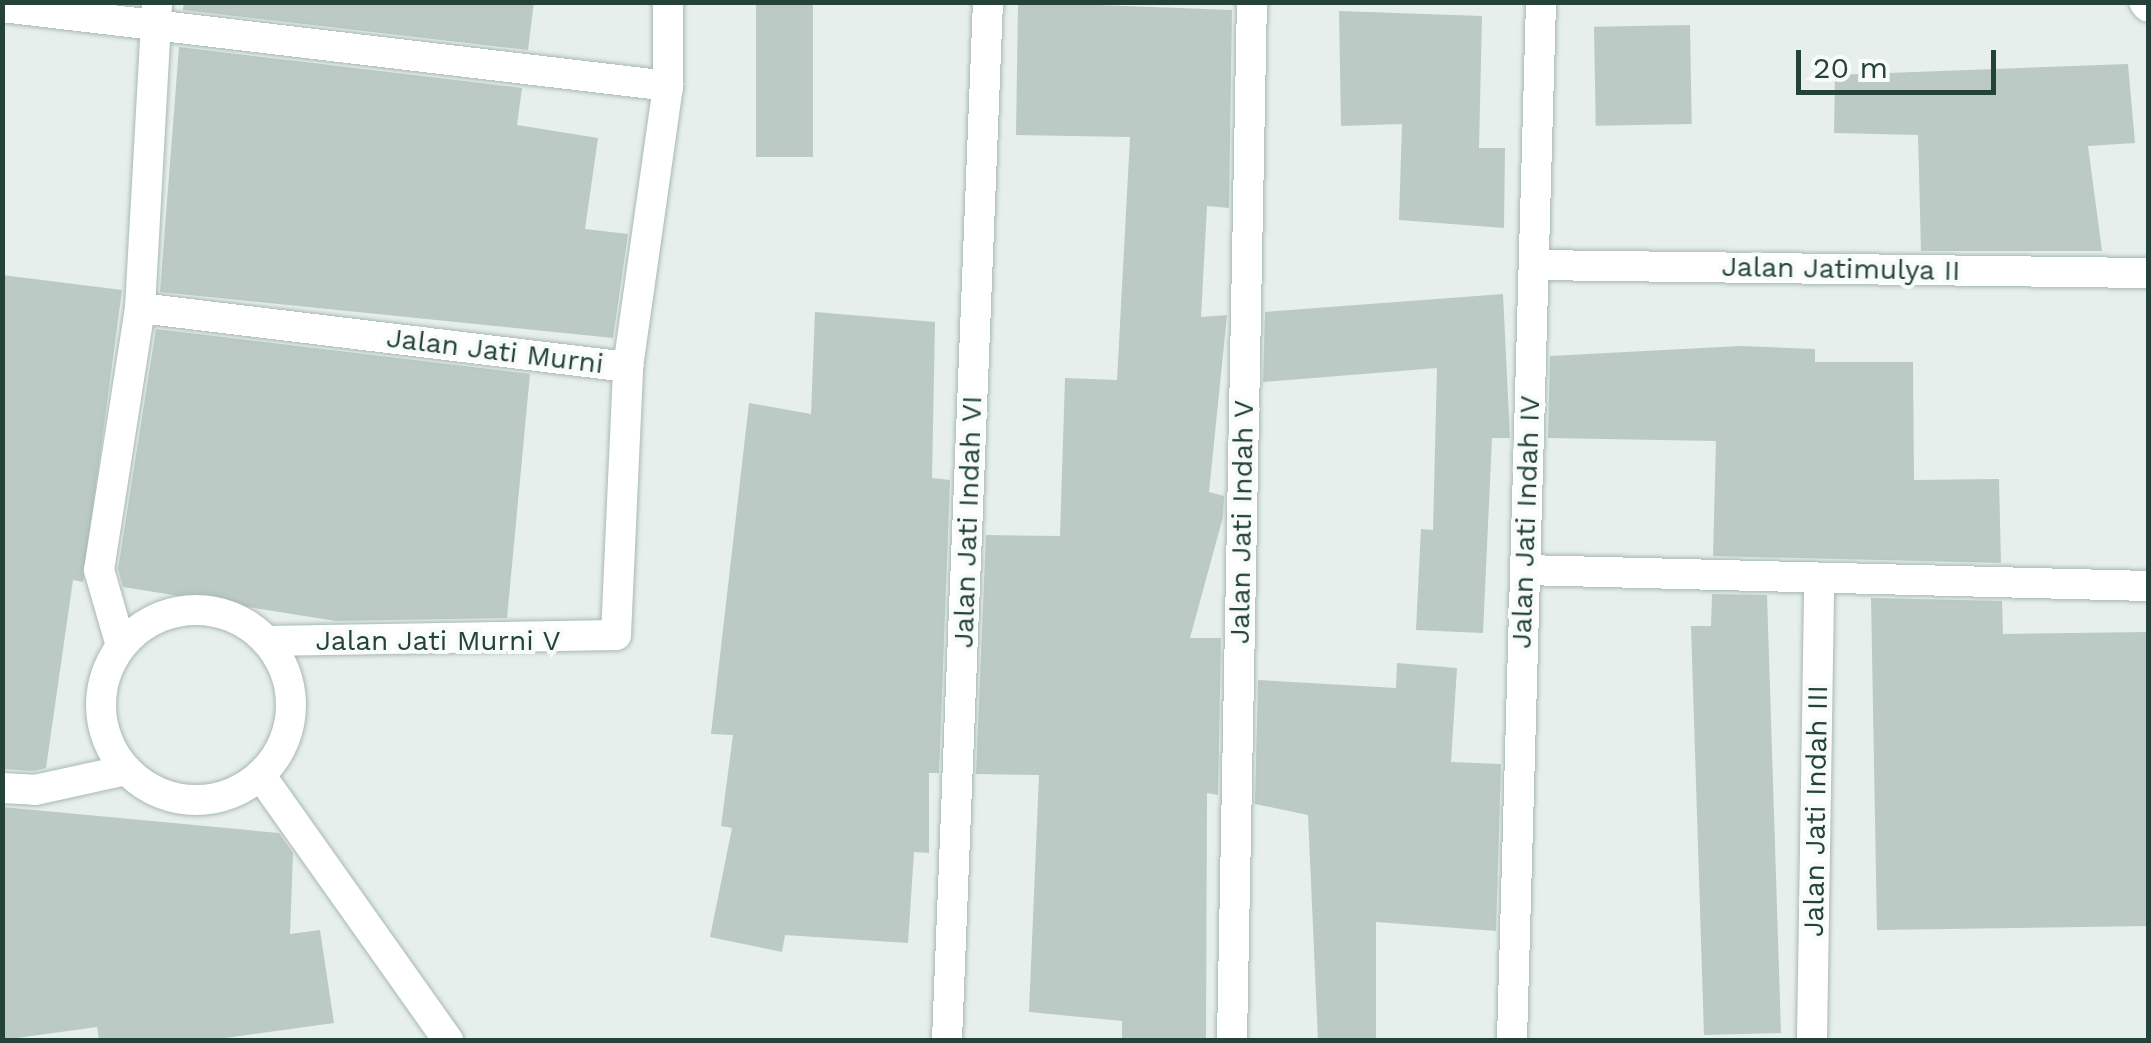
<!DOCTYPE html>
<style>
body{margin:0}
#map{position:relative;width:2151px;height:1043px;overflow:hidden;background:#e6efeb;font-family:"Work Sans",sans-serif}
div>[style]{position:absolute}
.building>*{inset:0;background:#bbcac4;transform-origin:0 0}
.roads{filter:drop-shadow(0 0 2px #a8b8b2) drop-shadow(0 0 2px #a8b8b2)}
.street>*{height:30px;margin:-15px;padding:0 15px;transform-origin:15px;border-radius:15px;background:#fff}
.street>.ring{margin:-15px;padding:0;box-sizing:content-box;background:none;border:30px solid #fff;border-radius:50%}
span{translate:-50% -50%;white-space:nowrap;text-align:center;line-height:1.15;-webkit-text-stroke:8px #f7fbf9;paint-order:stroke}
.street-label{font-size:28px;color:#24423a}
.frame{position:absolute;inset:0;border:5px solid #24423a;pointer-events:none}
.scale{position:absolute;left:1796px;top:50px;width:200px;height:45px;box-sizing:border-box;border:5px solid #24423a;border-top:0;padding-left:12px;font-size:30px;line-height:35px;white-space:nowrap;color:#24423a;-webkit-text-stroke:8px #f7fbf9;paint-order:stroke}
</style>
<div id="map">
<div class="building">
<div style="clip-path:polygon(184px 2px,534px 2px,528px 50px,183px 10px)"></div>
<div style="left:756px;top:2px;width:57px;height:155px"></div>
<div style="clip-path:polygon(1018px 2px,1232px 10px,1229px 208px,1207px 206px,1201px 317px,1227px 315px,1209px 492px,1224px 496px,1223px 517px,1190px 638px,1221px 638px,1218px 795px,1207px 793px,1206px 1040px,1122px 1040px,1122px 1021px,1029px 1012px,1039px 775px,976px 774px,986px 535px,1060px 536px,1065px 378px,1117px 380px,1130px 137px,1016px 135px)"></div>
<div style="clip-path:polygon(1339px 11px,1482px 16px,1479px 148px,1505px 148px,1504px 228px,1399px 220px,1402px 124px,1341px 126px)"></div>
<div style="left:1690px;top:25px;width:99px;height:96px;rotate:89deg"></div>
<div style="clip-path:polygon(179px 47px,522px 88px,517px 125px,598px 138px,585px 229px,628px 234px,613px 338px,160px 292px)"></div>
<div style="clip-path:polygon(2128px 64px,2135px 143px,2088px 146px,2102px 251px,1921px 251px,1918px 135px,1834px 133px,1835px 75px)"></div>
<div style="clip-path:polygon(2px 275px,122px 290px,83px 582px,73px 580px,46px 768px,34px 771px,2px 769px)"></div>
<div style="clip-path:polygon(1503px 294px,1510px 438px,1492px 438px,1483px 633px,1416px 630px,1421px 529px,1433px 530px,1437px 368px,1263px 382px,1265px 312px)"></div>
<div style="clip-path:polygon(815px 312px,935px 322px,932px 478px,950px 480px,939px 773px,929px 773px,929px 853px,914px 852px,908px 943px,785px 935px,782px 952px,710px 937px,732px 828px,721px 826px,733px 735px,711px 734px,749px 403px,811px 414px)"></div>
<div style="clip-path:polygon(156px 329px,530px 374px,507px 618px,336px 621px,123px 587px,118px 569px)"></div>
<div style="clip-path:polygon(1740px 346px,1815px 349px,1815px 362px,1913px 362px,1914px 480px,1999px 479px,2001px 563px,1713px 556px,1716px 441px,1548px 438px,1550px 356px)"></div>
<div style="clip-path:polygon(1712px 594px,1767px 595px,1781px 1033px,1704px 1035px,1691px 626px,1711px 626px)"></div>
<div style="clip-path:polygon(1871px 598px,2002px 601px,2003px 634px,2148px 632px,2148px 926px,1877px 930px)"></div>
<div style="clip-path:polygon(1397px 663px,1457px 668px,1451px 762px,1501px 764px,1496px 931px,1376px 922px,1376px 1040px,1318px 1040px,1308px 815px,1255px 804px,1258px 680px,1396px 688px)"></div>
<div style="clip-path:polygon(2px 807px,279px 833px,293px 853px,290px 934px,320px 930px,334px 1023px,210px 1040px,99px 1040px,97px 1027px,2px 1040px)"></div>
</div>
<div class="roads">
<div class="street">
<div style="left:2144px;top:2px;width:6px;rotate:51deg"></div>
<div style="left:2px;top:7px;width:671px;rotate:6.76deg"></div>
<div style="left:1534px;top:265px;width:614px;rotate:0.75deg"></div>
<div style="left:140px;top:308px;width:492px;rotate:6.9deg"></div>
<div style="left:1525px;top:570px;width:623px;rotate:1.47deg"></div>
<div class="ring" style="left:101px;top:610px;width:160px;height:160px"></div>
<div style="left:267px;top:641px;width:349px;rotate:-1deg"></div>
<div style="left:616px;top:635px;width:268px;rotate:-87.4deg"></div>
<div style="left:628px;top:367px;width:284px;rotate:-81.9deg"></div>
<div style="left:668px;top:86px;width:84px;rotate:-90deg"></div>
<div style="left:121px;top:646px;width:79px;rotate:-106.1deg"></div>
<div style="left:99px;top:570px;width:265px;rotate:-81.1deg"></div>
<div style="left:140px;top:308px;width:306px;rotate:-86.8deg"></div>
<div style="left:261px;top:776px;width:324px;rotate:54.7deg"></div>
<div style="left:2px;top:788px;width:33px;rotate:3deg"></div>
<div style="left:35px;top:790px;width:93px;rotate:-12.4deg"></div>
<div style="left:947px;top:1040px;width:1039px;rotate:-87.74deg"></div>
<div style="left:1232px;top:1040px;width:1038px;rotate:-88.9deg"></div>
<div style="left:1512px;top:1040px;width:1038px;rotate:-88.4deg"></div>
<div style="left:1812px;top:1040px;width:459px;rotate:-89.1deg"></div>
</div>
</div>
<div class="street-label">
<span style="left:1841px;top:269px;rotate:1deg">Jalan Jatimulya II</span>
<span style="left:495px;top:351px;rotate:7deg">Jalan Jati Murni</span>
<span style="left:968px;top:522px;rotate:-88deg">Jalan Jati Indah VI</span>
<span style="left:1242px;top:522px;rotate:-89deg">Jalan Jati Indah V</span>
<span style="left:1526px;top:522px;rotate:-88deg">Jalan Jati Indah IV</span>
<span style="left:438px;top:641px">Jalan Jati Murni V</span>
<span style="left:1816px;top:811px;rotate:-89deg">Jalan Jati Indah III</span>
</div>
<div class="frame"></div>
<div class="scale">20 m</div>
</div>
